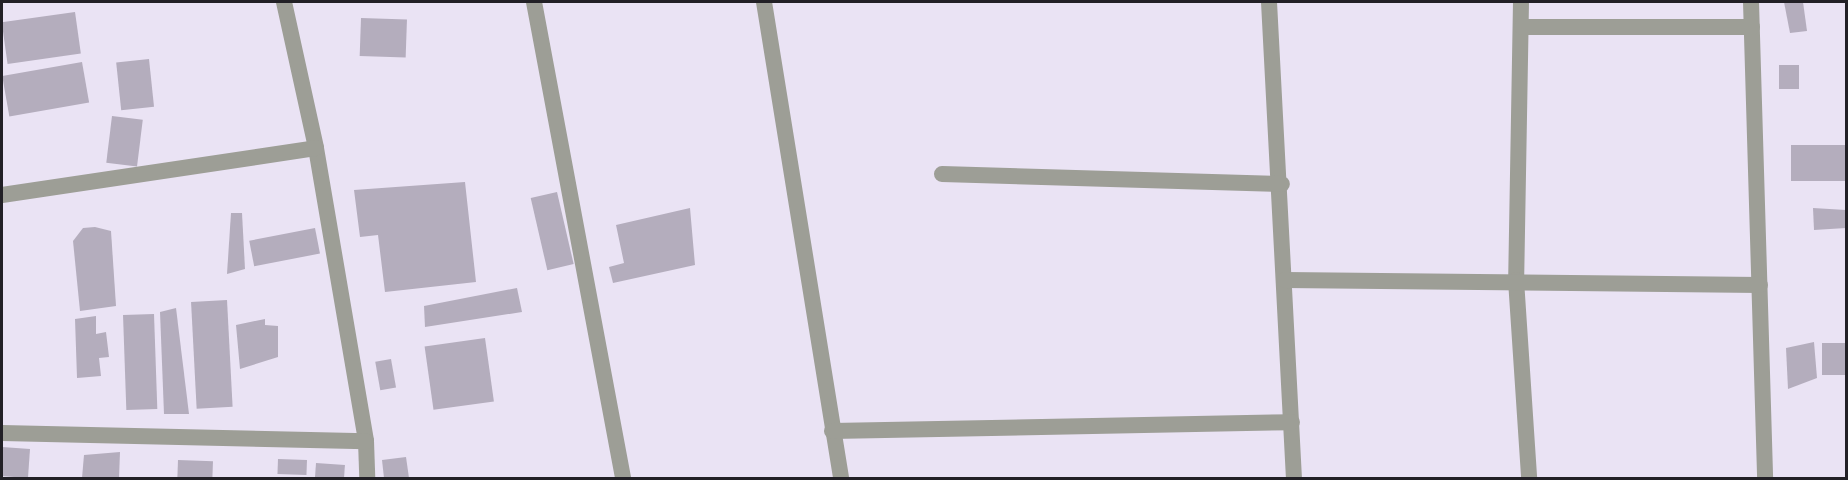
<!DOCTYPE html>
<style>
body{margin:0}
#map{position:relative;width:1848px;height:480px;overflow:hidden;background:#eae3f4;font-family:"Noto Sans",sans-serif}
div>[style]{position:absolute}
.building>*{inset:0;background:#b4adbd;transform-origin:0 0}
.minor>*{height:16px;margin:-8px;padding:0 8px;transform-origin:8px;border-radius:8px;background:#9d9e96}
span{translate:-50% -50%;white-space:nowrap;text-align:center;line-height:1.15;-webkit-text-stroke:5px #fff;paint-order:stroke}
.frame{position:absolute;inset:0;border:3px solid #222026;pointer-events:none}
</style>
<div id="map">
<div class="building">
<div style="clip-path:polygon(1784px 2px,1803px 2px,1807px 31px,1790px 33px)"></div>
<div style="left:75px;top:12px;width:42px;height:74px;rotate:82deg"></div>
<div style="left:361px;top:18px;width:46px;height:38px;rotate:2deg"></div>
<div style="left:149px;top:59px;width:48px;height:33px;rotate:84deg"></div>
<div style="left:82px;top:62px;width:41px;height:81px;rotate:80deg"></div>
<div style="left:1779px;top:65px;width:20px;height:24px"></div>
<div style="left:112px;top:116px;width:31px;height:47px;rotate:7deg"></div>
<div style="left:1846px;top:145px;width:36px;height:55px;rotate:90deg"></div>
<div style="clip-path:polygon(465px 182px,476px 282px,385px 292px,378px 235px,360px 237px,354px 190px)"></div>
<div style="left:557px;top:192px;width:74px;height:27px;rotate:77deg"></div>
<div style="clip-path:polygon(690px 208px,695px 265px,613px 283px,609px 267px,624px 263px,616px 225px)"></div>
<div style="clip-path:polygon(1813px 208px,1846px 210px,1846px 228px,1814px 230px)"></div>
<div style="clip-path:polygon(231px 213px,242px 213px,245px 269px,227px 274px)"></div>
<div style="clip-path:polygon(95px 227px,111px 231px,116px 306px,80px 311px,73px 241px,83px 228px)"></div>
<div style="left:315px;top:228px;width:26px;height:67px;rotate:79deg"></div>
<div style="clip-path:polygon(517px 288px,522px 312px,425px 327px,424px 306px)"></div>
<div style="left:227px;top:300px;width:107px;height:36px;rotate:87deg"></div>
<div style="clip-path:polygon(176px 308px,189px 414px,164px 414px,160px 312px)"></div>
<div style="left:154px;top:314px;width:95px;height:31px;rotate:88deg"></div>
<div style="clip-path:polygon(96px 316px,96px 334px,106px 332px,109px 357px,99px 358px,101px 376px,77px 378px,75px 319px)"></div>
<div style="clip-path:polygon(265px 319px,265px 325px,278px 326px,278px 357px,240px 369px,236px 325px)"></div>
<div style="left:485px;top:338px;width:64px;height:61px;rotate:82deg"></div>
<div style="clip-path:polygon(1814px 342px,1817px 378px,1788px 389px,1786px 348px)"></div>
<div style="left:1822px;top:343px;width:24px;height:32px"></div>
<div style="left:391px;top:359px;width:29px;height:16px;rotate:80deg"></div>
<div style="left:30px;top:449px;width:29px;height:28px;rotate:94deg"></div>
<div style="clip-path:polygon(120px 452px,119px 478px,82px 478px,84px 455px)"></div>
<div style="clip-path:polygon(406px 457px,409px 478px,384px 478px,382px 460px)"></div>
<div style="left:278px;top:459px;width:29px;height:15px;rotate:2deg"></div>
<div style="left:178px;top:460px;width:35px;height:18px;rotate:2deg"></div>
<div style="left:316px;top:463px;width:29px;height:15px;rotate:4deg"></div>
</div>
<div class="minor">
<div style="left:284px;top:2px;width:149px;rotate:77.6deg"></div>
<div style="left:316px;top:148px;width:297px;rotate:80.3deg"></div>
<div style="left:366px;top:441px;width:37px;rotate:88deg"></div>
<div style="left:534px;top:2px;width:484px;rotate:79.4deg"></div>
<div style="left:764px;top:2px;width:482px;rotate:80.8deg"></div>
<div style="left:1269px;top:2px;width:477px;rotate:87deg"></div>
<div style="left:1521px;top:2px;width:278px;rotate:91deg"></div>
<div style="left:1516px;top:280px;width:198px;rotate:86.2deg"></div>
<div style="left:1751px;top:2px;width:476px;rotate:88.3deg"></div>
<div style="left:1522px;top:27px;width:230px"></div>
<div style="left:942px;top:174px;width:340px;rotate:1.7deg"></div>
<div style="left:2px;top:195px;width:317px;rotate:-8.5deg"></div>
<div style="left:1285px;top:280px;width:475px;rotate:0.6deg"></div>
<div style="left:832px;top:431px;width:460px;rotate:-1.1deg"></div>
<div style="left:2px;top:433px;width:364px;rotate:1.3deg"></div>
</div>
<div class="frame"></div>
</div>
